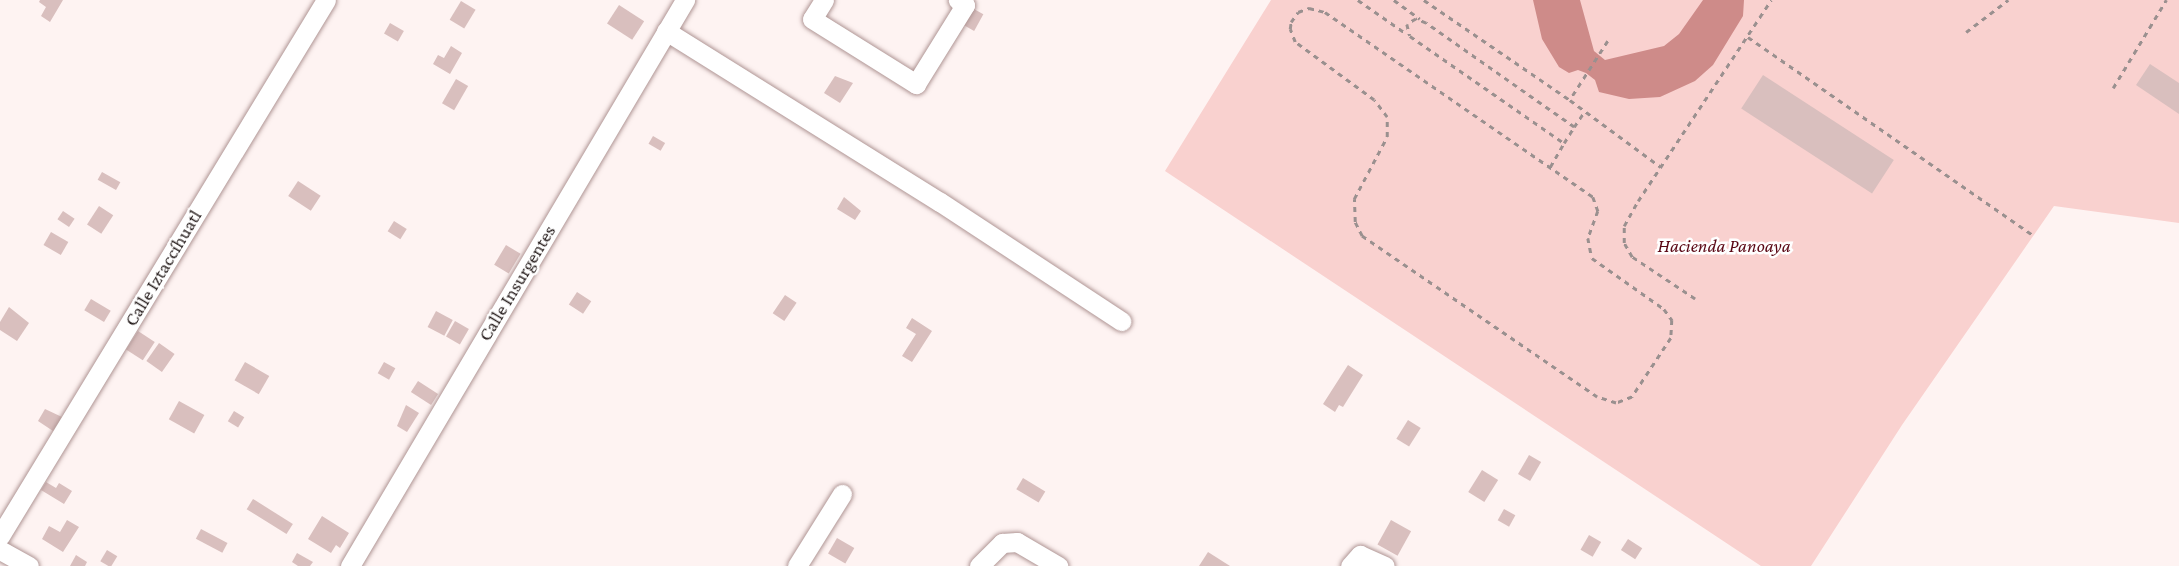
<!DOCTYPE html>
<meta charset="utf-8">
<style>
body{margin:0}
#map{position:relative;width:2179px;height:566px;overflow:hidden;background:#fef3f2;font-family:"Crimson Pro",serif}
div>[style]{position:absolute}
.green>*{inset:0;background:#f9d1cf}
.water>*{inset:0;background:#ce8b89}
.building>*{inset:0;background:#d9bfbe;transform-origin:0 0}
.path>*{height:2.5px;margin-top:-1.25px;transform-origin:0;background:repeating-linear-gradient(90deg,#9a908f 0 5px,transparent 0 10px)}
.roads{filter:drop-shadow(0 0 2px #af9594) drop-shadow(0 0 2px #af9594)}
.minor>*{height:19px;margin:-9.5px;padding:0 9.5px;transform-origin:9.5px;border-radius:9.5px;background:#fff}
span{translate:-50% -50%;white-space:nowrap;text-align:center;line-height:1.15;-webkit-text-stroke:5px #fff;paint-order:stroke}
.park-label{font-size:19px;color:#5a0714;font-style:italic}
.street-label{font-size:19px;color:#271e1d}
</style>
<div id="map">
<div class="green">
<div style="clip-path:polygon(1271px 0,2179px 0,2179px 223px,2054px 206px,1902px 425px,1811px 566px,1761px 566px,1165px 171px)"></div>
</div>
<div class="water">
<div style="clip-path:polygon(1533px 0,1580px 0,1594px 51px,1605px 60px,1664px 46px,1679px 34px,1703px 0,1744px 0,1743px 16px,1713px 65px,1695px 81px,1660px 97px,1629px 99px,1599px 92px,1595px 80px,1586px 73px,1578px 70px,1569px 73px,1559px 67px,1542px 39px)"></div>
</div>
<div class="building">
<div style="clip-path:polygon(40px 0,63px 0,50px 22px,41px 16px,46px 7px,39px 2px)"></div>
<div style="left:461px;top:1px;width:17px;height:22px;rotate:31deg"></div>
<div style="left:619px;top:5px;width:30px;height:22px;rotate:33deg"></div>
<div style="left:972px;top:8px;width:13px;height:19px;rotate:29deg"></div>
<div style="left:390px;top:23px;width:16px;height:12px;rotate:30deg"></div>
<div style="clip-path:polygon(451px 46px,462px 53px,450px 74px,433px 64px,438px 55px,444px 58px)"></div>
<div style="clip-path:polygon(2150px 64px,2179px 83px,2179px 114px,2136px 85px)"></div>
<div style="left:1763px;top:75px;width:156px;height:40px;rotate:33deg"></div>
<div style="clip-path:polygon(835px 76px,853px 83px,840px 103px,824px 93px)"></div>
<div style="left:456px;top:79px;width:14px;height:28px;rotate:30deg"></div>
<div style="left:653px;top:136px;width:14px;height:9px;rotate:30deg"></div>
<div style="left:102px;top:172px;width:21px;height:9px;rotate:29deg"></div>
<div style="left:298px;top:181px;width:27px;height:18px;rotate:33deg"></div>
<div style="clip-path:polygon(844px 197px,861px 211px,855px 220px,837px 209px)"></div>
<div style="left:99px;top:206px;width:17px;height:22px;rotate:33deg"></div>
<div style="left:63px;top:211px;width:14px;height:10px;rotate:34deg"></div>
<div style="left:394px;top:221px;width:15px;height:12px;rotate:32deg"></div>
<div style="left:51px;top:232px;width:20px;height:15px;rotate:30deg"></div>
<div style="left:506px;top:245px;width:17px;height:23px;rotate:31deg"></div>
<div style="left:577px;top:292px;width:17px;height:15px;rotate:33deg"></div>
<div style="left:785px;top:295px;width:14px;height:22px;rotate:34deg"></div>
<div style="left:91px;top:299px;width:23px;height:13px;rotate:31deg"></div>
<div style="clip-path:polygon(9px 307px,29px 323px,17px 341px,0 330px,0 322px)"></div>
<div style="left:436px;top:311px;width:19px;height:18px;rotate:28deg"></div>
<div style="clip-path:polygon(912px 318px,932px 331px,912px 362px,902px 356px,916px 334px,906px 328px)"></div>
<div style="left:455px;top:321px;width:16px;height:18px;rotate:30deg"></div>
<div style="left:138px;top:331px;width:20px;height:22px;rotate:33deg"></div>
<div style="left:159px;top:343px;width:19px;height:22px;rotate:35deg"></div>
<div style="left:245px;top:362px;width:28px;height:21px;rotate:30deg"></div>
<div style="left:384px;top:362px;width:13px;height:13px;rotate:29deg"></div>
<div style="clip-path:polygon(1348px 365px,1363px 375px,1343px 407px,1339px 405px,1335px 412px,1323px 404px)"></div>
<div style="left:418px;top:381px;width:24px;height:13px;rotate:33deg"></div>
<div style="left:179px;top:401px;width:29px;height:21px;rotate:29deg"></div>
<div style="clip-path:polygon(406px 405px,419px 413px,407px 432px,397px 426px)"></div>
<div style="clip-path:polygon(45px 409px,62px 417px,53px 431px,38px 421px)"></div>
<div style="left:234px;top:411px;width:12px;height:12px;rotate:31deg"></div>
<div style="left:1408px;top:420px;width:15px;height:22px;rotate:32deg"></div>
<div style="left:1529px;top:455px;width:14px;height:22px;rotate:30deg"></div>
<div style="left:1482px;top:470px;width:19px;height:26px;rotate:32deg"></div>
<div style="left:1023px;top:478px;width:26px;height:13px;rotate:31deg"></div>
<div style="clip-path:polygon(46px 482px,56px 488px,59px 483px,72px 491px,64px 504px,41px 490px)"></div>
<div style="left:253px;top:499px;width:47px;height:12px;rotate:32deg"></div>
<div style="left:1504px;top:509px;width:13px;height:13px;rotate:29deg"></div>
<div style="clip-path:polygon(322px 516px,349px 533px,340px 548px,336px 545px,331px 553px,308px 539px)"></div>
<div style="clip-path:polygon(67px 520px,79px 527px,63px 552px,42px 539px,49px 526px,60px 532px)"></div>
<div style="left:1391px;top:520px;width:23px;height:28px;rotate:29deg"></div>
<div style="left:201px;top:529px;width:30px;height:11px;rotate:28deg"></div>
<div style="left:1589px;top:535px;width:14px;height:17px;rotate:30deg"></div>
<div style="left:837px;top:538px;width:20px;height:18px;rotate:30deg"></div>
<div style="left:1628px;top:539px;width:17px;height:13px;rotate:33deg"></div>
<div style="left:107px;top:550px;width:12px;height:13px;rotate:31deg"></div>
<div style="clip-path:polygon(1208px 552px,1230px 566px,1199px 566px)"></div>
<div style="clip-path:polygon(297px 553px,313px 562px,310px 566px,298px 566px,292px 562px)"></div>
<div style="clip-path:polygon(76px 555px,87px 562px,85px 566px,70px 566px)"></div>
</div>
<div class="path">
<div style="left:1358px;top:0;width:60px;rotate:34.8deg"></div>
<div style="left:1394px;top:0;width:32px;rotate:36deg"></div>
<div style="left:1424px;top:0;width:177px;rotate:34.4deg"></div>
<div style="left:1309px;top:8px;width:16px;rotate:14deg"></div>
<div style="left:1325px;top:12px;width:326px;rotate:34.6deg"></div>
<div style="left:1593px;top:197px;width:15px;rotate:70deg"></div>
<div style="left:1598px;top:211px;width:29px;rotate:110deg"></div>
<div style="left:1588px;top:238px;width:20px;rotate:79deg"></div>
<div style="left:1592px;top:258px;width:88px;rotate:35.3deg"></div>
<div style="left:1664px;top:309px;width:14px;rotate:54deg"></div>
<div style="left:1672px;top:320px;width:18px;rotate:93deg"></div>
<div style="left:1671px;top:338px;width:71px;rotate:123.5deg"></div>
<div style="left:1632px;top:397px;width:17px;rotate:159deg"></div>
<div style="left:1616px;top:403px;width:20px;rotate:-162deg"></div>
<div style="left:1597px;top:397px;width:285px;rotate:-145.6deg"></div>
<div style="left:1362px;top:236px;width:16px;rotate:-117deg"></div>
<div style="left:1355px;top:222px;width:23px;rotate:-92deg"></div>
<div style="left:1354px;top:199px;width:70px;rotate:-62deg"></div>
<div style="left:1387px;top:137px;width:20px;rotate:-90deg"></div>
<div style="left:1387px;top:117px;width:21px;rotate:-127deg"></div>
<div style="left:1374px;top:100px;width:98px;rotate:-143.7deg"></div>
<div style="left:1295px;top:42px;width:14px;rotate:-111deg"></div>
<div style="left:1290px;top:29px;width:7px;rotate:-82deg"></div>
<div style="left:1291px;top:22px;width:12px;rotate:-55deg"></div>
<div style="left:1298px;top:12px;width:12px;rotate:-20deg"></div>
<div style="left:1966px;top:32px;width:53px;rotate:-37.3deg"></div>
<div style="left:1748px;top:37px;width:347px;rotate:34.8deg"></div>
<div style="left:1608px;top:41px;width:70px;rotate:122.8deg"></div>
<div style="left:1570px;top:100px;width:113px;rotate:36.4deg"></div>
<div style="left:2113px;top:88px;width:103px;rotate:-58.9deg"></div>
<div style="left:1574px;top:127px;width:181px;rotate:-144.9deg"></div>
<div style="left:1426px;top:23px;width:11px;rotate:-158deg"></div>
<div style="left:1416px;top:19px;width:10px;rotate:151deg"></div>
<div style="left:1407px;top:24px;width:12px;rotate:76deg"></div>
<div style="left:1410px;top:36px;width:188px;rotate:34.8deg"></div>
<div style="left:1564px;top:143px;width:19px;rotate:-58deg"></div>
<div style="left:1574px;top:127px;width:18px;rotate:-56deg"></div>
<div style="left:1550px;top:167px;width:28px;rotate:-60deg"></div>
<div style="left:1695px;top:299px;width:76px;rotate:-146.3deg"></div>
<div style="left:1632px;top:257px;width:16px;rotate:-120deg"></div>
<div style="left:1624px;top:243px;width:17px;rotate:-90deg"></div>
<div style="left:1624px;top:226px;width:29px;rotate:-61deg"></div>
<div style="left:1638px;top:201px;width:241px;rotate:-56.5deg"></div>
</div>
<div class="roads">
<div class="minor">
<div style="left:824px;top:0;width:22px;rotate:122deg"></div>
<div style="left:812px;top:19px;width:123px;rotate:32deg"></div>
<div style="left:916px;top:84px;width:93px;rotate:-58.2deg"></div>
<div style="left:965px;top:5px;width:9px;rotate:-144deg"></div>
<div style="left:666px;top:31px;width:323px;rotate:32deg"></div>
<div style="left:940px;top:202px;width:217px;rotate:33.3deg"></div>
<div style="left:0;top:536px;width:627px;rotate:-58.69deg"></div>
<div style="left:0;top:550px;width:33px;rotate:29deg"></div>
<div style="left:350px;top:566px;width:658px;rotate:-59.38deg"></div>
<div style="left:797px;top:566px;width:85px;rotate:-58deg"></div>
<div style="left:979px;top:566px;width:33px;rotate:-45deg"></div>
<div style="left:1002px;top:543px;width:15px;rotate:-4deg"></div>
<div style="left:1017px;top:542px;width:48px;rotate:30.3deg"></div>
<div style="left:1350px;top:566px;width:15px;rotate:-48deg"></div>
<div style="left:1360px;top:555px;width:27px;rotate:24deg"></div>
</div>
</div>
<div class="park-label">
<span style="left:1724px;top:246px">Hacienda Panoaya</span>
</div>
<div class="street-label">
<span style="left:163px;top:268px;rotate:-59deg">Calle Iztaccíhuatl</span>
<span style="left:517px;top:283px;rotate:-59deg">Calle Insurgentes</span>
</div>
</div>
